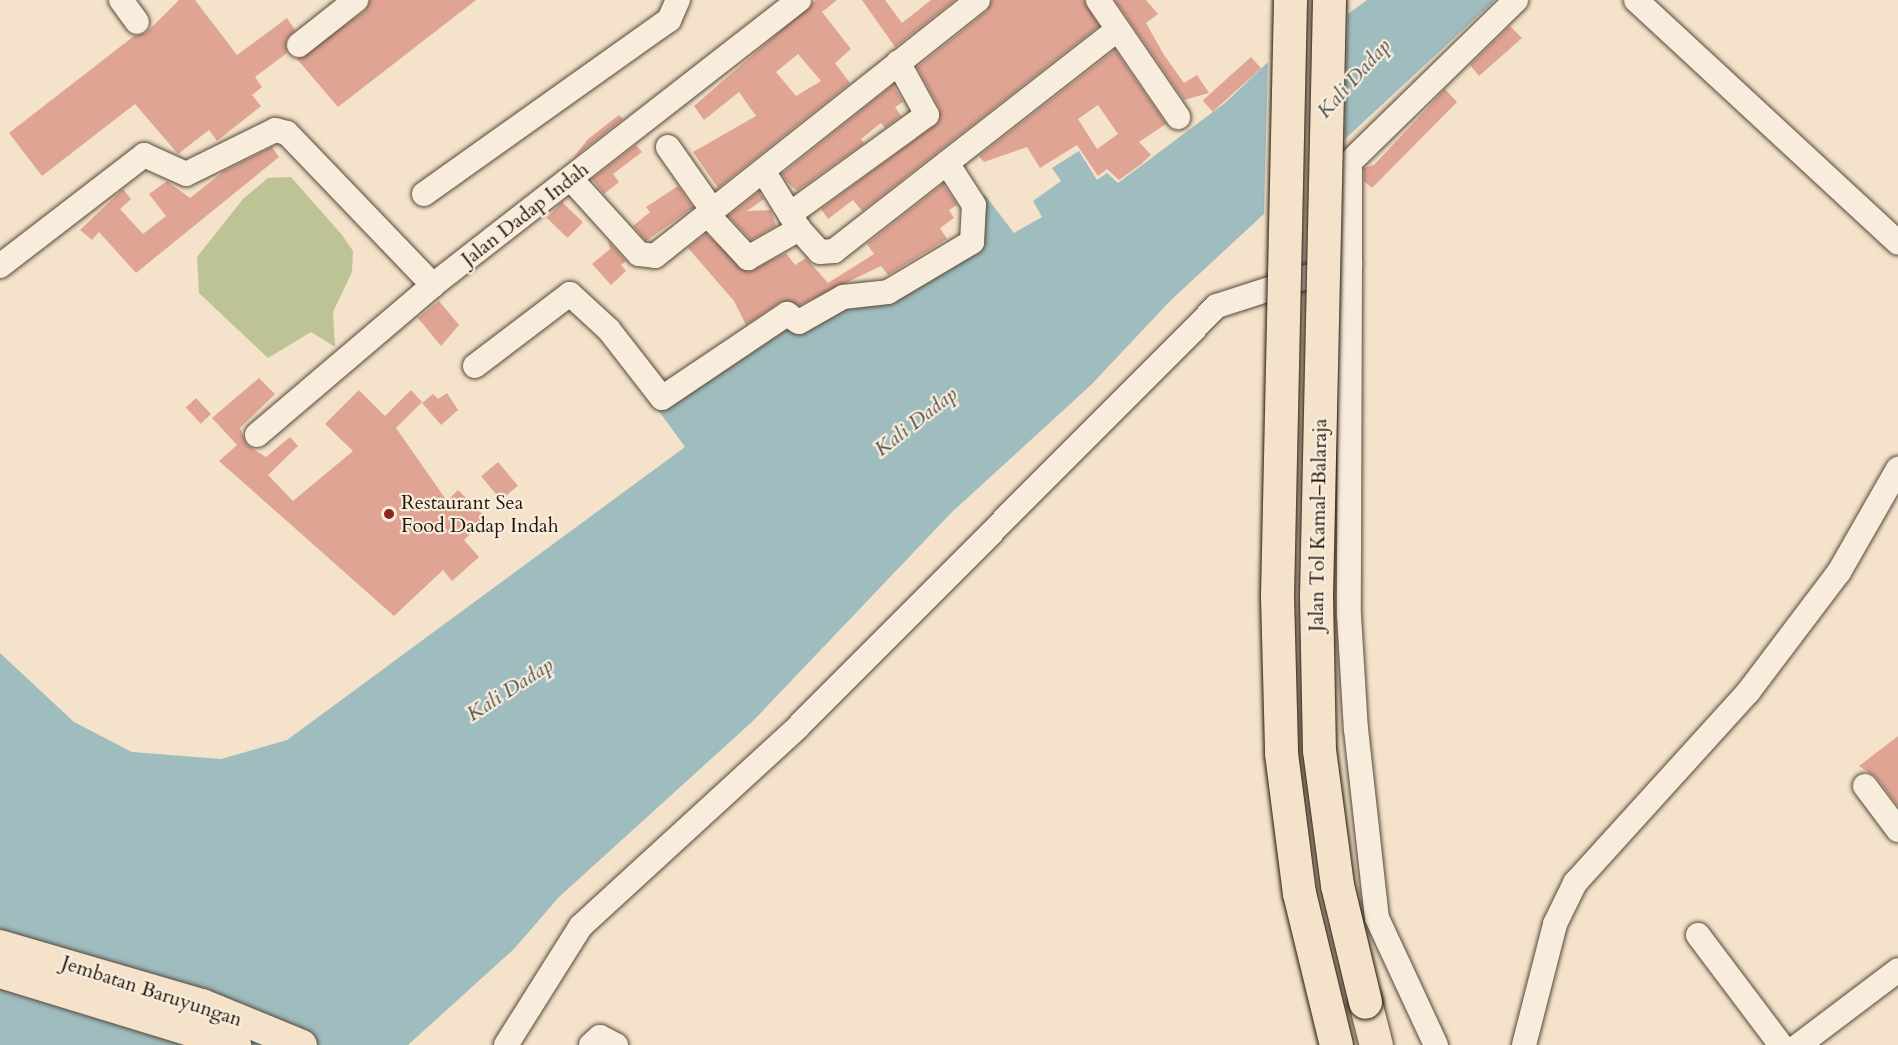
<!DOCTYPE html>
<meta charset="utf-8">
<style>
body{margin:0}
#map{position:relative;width:1898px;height:1045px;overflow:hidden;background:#f4e3ca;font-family:Cardo,serif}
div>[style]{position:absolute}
.green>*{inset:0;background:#bec395}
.water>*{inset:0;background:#9fbcbf}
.pier>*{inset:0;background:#f4e3ca}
.building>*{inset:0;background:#dfa493;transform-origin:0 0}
.roads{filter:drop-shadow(0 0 2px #564839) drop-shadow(0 0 2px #564839)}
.minor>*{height:24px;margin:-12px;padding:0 12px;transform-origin:12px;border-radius:12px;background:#f8eddd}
.major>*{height:30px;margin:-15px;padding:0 15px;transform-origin:15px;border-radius:15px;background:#f4e3ca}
.highway>*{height:33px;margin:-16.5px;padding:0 16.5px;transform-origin:16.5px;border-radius:16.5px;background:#f4e3ca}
.bridges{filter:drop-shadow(0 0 2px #211509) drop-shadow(0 0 2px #211509)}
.highway-bridge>*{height:33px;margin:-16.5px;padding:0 16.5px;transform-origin:16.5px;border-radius:16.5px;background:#f4e3ca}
.dots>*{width:16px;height:16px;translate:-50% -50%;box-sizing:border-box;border:3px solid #f8eddd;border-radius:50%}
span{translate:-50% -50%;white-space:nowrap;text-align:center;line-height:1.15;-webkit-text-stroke:4.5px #f8eddd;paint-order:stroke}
.street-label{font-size:20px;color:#211509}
.poi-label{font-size:20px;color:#211509}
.left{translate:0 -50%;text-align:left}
.water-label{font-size:21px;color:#4d4f49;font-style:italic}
</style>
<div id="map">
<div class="green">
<div style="clip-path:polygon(291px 177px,342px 235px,353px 251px,352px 272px,333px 312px,335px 347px,311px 332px,268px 358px,199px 293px,197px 257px,243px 199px,268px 178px)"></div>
</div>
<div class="water">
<div style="clip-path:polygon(1367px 0,1495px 0,1170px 301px,1091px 385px,952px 512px,754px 720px,559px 897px,514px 949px,408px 1045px,0 1045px,0 653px,74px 722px,132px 752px,221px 759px,287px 740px,685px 447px,656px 407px,747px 345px,975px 247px,976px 200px,985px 195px,1014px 233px,1042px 217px,1033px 201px,1061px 181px,1052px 168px,1079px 151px,1097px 180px,1107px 173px,1118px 183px,1225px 103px,1267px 63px,1298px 60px,1329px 39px,1333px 25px)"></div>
</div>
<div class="pier">
<div style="clip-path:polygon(1348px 10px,1345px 141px,1264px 215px,1268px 60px,1297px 57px,1327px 37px,1331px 24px)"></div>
</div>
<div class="building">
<div style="clip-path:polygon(179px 0,195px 0,237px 55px,287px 18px,295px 30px,286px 40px,287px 53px,255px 77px,262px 87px,252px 95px,261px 106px,217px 141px,209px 130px,178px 154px,135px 104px,42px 176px,9px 133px,134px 36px,146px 33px)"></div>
<div style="clip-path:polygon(370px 0,476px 0,338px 107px,297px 59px,365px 11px)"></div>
<div style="clip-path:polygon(evenodd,816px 0,837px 0,822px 12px,851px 49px,835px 63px,850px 83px,718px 188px,693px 152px,756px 116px,739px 92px,704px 120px,694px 106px,816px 0,798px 54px,821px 81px,796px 96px,776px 72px,798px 54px)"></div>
<div style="clip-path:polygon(862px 0,885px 0,902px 23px,931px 0,955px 0,895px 47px)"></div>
<div style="clip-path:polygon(992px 0,1084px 0,1099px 26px,862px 211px,853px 200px,828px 219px,821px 209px,939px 122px,940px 109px,917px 67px,987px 11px)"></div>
<div style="clip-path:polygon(1115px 0,1146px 0,1158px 14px,1146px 23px,1164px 55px,1184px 83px,1197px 75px,1209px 93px,1184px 100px)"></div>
<div style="clip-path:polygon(1510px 26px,1522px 38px,1479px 76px,1470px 65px)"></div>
<div style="clip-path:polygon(evenodd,1115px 50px,1166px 124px,1139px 142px,1151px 155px,1140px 165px,1119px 180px,1107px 169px,1098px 176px,1077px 145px,1040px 168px,1027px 147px,984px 162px,979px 156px,1115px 50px,1098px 105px,1118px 134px,1097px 149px,1078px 119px,1098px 105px)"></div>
<div style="left:1251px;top:57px;width:15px;height:65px;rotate:48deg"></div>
<div style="clip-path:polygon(893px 85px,903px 102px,895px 107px,901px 116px,885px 128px,881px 123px,861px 139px,864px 143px,797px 191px,787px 182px,782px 174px)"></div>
<div style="clip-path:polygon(1445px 89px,1457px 102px,1372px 188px,1364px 181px,1364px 168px,1374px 165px)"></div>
<div style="clip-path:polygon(619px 115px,623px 119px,574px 157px,588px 139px)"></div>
<div style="clip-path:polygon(636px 145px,642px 152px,613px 174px,619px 182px,604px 194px,592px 179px)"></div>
<div style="clip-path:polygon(272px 147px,279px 157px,136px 273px,99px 232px,92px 240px,80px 230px,123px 189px,131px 199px,120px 209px,143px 234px,166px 216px,149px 194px,167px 181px,190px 198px,224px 171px)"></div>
<div style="clip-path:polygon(943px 184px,957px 205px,949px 210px,954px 218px,940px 228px,947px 239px,888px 275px,881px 266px,800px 305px,780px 302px,746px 325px,734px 301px,688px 248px,706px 234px,749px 272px,786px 253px,795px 265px,806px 258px,828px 283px,874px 254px,867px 244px)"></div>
<div style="clip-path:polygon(678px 186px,693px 208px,646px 241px,633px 226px,650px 212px,646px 207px)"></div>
<div style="clip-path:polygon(759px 192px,764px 199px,747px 211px,771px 210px,776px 226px,751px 240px,728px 216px)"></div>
<div style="left:562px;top:202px;width:29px;height:22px;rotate:44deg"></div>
<div style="clip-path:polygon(608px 241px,626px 261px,621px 265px,626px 271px,611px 285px,592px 264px,610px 249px)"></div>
<div style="clip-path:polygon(439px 301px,459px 325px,441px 346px,418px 318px)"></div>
<div style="clip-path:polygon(259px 378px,275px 394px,240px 428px,247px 445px,266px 457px,290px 437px,298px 446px,268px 475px,293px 501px,353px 451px,325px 424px,359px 390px,385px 416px,411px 390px,422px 402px,396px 428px,447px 501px,458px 490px,487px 519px,464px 540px,479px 557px,452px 581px,443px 570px,394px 616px,219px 461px,237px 445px,212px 418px)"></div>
<div style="clip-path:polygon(447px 393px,458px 410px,441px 425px,422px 403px,433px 394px,438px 399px)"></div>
<div style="left:196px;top:398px;width:22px;height:14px;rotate:47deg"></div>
<div style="left:498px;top:462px;width:31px;height:22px;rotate:50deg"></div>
<div style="clip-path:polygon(1898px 736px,1898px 806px,1876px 777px,1859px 766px)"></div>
</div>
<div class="roads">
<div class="minor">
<div style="left:121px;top:0;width:27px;rotate:54deg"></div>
<div style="left:1098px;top:0;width:142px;rotate:55.6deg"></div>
<div style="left:1636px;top:0;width:357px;rotate:42.8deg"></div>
<div style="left:299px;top:45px;width:73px;rotate:-38.3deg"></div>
<div style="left:668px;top:147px;width:78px;rotate:54.9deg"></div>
<div style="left:571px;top:179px;width:101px;rotate:47.8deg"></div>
<div style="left:639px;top:254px;width:16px;rotate:7deg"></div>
<div style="left:655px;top:256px;width:412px;rotate:-38.4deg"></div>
<div style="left:424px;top:194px;width:301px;rotate:-35.4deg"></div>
<div style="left:669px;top:20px;width:22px;rotate:-66deg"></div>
<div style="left:790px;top:214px;width:169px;rotate:-35.9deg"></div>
<div style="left:927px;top:115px;width:60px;rotate:-118.7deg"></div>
<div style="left:708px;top:215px;width:59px;rotate:47.1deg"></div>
<div style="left:748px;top:258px;width:59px;rotate:-29.6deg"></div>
<div style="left:799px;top:229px;width:67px;rotate:-121.6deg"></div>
<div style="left:799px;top:229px;width:31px;rotate:48deg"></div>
<div style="left:820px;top:252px;width:14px;rotate:-4deg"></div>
<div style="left:834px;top:251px;width:360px;rotate:-38deg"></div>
<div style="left:1350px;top:263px;width:353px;rotate:90.2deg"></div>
<div style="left:1349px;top:616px;width:113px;rotate:86.5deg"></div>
<div style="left:1356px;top:729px;width:190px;rotate:83.7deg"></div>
<div style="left:1377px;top:918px;width:140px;rotate:65.1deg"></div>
<div style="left:0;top:266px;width:182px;rotate:-37.6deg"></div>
<div style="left:144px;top:155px;width:46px;rotate:24.3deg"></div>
<div style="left:186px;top:174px;width:99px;rotate:-26.3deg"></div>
<div style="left:275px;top:130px;width:12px;rotate:14deg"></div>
<div style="left:287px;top:133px;width:211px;rotate:46.2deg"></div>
<div style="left:475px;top:366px;width:119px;rotate:-37.2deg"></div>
<div style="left:570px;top:294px;width:53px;rotate:42.7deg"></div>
<div style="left:609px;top:330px;width:86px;rotate:52.1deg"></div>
<div style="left:662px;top:398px;width:151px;rotate:-33.9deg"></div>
<div style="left:787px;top:314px;width:14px;rotate:34deg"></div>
<div style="left:799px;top:322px;width:51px;rotate:-29.6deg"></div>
<div style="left:843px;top:297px;width:45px;rotate:-6.3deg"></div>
<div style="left:888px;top:292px;width:98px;rotate:-30.8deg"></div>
<div style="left:972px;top:242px;width:37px;rotate:-87deg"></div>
<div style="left:974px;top:205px;width:50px;rotate:-122.7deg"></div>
<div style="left:257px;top:435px;width:231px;rotate:-40.4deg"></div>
<div style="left:433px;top:285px;width:464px;rotate:-37.9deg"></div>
<div style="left:1865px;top:786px;width:55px;rotate:53.1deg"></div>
<div style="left:1698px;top:935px;width:138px;rotate:53deg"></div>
<div style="left:506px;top:1045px;width:141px;rotate:-57.8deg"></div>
<div style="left:581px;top:926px;width:294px;rotate:-42.5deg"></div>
<div style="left:798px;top:727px;width:594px;rotate:-45.14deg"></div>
<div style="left:1217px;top:306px;width:140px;rotate:-17.9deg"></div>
<div style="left:1350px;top:263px;width:101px;rotate:-90deg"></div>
<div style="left:1350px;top:162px;width:232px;rotate:-44.3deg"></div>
<div style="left:591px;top:1045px;width:12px;rotate:-42deg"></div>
<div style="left:600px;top:1037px;width:18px;rotate:27deg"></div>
<div style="left:1524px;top:1045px;width:125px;rotate:-75.6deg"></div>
<div style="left:1555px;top:924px;width:46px;rotate:-64deg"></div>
<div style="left:1575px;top:883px;width:259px;rotate:-47.8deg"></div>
<div style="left:1749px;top:691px;width:149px;rotate:-52.9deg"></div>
<div style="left:1839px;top:572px;width:119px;rotate:-60.2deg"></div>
<div style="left:1799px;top:1045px;width:124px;rotate:-37.1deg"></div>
</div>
<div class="major">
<div style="left:0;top:945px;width:210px;rotate:16.3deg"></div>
<div style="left:202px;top:1004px;width:108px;rotate:22.3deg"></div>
<div style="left:0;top:973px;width:247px;rotate:17deg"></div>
</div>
<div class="highway">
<div style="left:1365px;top:1002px;width:44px;rotate:75.7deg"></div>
</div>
</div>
<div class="bridges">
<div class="highway-bridge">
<div style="left:1290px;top:0;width:596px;rotate:91.25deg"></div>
<div style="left:1277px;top:596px;width:157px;rotate:88.5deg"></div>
<div style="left:1281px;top:753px;width:141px;rotate:82.7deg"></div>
<div style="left:1299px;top:893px;width:156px;rotate:76.3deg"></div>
<div style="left:1329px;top:0;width:596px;rotate:91.25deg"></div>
<div style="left:1316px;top:596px;width:154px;rotate:88.9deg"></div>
<div style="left:1319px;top:750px;width:136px;rotate:82.4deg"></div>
<div style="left:1337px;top:885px;width:120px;rotate:76.5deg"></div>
</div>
</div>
<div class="dots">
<div style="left:389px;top:514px;background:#8f2418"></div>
</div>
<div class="street-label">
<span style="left:525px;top:214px;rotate:-38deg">Jalan Dadap Indah</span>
<span style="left:1318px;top:525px;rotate:-89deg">Jalan Tol Kamal–Balaraja</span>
<span style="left:152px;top:991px;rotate:18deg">Jembatan Baruyungan</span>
</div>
<div class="poi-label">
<span class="left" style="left:401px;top:514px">Restaurant Sea<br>Food Dadap Indah</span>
</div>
<div class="water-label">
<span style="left:1354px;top:79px;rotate:-48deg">Kali Dadap</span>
<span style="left:916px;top:422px;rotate:-38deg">Kali Dadap</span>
<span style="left:510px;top:690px;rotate:-33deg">Kali Dadap</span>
</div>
</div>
